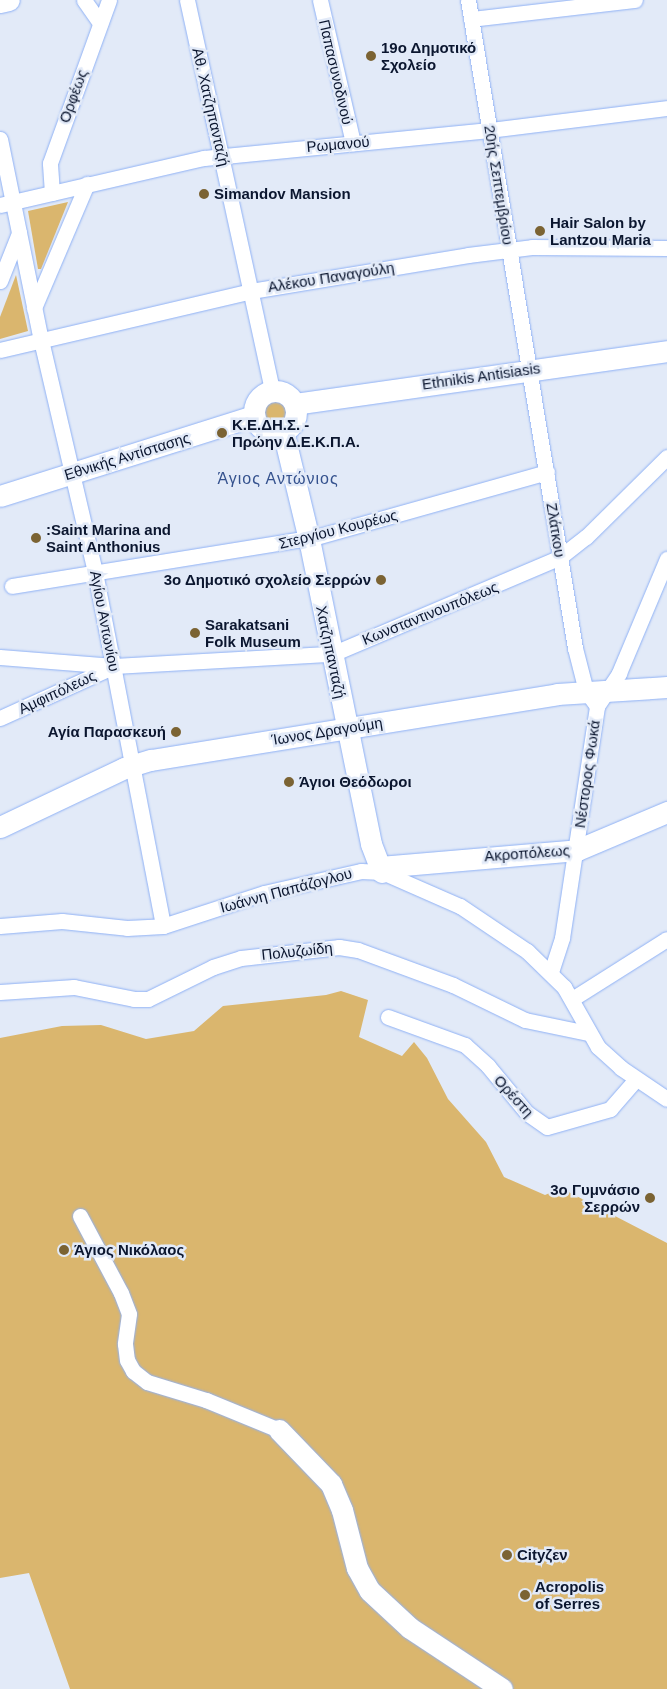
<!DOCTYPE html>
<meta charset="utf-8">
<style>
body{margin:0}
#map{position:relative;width:667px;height:1689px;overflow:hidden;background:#e2eaf8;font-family:Helvetica,sans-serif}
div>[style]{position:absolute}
.green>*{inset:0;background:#dab66e}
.round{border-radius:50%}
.roads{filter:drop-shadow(0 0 1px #8fb1f5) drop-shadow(0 0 1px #8fb1f5)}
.street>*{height:15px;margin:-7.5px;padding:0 7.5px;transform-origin:7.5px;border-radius:7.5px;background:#fff}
.secondary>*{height:21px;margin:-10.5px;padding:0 10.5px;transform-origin:10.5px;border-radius:10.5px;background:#fff}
.secondary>.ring{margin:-10.5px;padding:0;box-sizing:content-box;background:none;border:21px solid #fff;border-radius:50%}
.dots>*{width:14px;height:14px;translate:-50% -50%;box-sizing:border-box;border:2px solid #e2eaf8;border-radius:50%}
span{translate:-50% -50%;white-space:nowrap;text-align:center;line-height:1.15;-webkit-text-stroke:5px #e2eaf8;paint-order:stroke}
.poi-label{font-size:15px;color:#0b162f;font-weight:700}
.left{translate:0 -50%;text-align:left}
.right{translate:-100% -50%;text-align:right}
.street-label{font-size:15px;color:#0b162f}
.neighbourhood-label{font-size:16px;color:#35528e;letter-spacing:1px}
</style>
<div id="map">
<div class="green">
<div style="clip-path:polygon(68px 202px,41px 269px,38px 269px,28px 211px)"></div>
<div style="clip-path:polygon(16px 275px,28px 331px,0 339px,0 317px)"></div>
<div class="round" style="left:260px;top:397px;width:30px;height:30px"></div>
<div style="clip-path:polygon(341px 991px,368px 1000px,359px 1037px,402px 1056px,414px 1042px,427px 1058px,448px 1099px,486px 1142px,504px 1177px,545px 1195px,561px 1188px,667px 1243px,667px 1689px,70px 1689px,29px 1573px,0 1578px,0 1038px,62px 1026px,101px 1025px,146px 1039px,194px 1031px,223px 1006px,326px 995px)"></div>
</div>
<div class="roads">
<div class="street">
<div style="left:84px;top:0;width:28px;rotate:55deg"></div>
<div style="left:187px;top:0;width:400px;rotate:77.7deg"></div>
<div style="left:320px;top:0;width:147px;rotate:77deg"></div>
<div style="left:468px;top:0;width:657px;rotate:80.62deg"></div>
<div style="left:575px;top:648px;width:44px;rotate:75.7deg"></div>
<div style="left:586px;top:691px;width:19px;rotate:54deg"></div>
<div style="left:471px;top:19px;width:165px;rotate:-6.6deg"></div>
<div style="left:0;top:139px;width:205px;rotate:78.5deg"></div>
<div style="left:41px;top:340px;width:238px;rotate:76.9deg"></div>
<div style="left:95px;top:572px;width:360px;rotate:79.1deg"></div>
<div style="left:52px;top:193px;width:30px;rotate:-94deg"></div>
<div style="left:50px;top:163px;width:173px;rotate:-70.1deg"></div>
<div style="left:0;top:205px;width:209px;rotate:-13deg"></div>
<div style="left:204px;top:158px;width:287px;rotate:-5.6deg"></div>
<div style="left:490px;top:130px;width:178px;rotate:-7.1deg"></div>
<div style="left:0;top:281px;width:52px;rotate:-68.4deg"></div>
<div style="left:34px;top:308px;width:135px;rotate:-66.9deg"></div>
<div style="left:0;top:350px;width:258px;rotate:-13.2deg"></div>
<div style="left:251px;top:291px;width:220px;rotate:-9.4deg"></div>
<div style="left:468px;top:255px;width:64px;rotate:-7.1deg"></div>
<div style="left:532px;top:247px;width:135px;rotate:0.4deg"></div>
<div style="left:12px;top:586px;width:308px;rotate:-9.2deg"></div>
<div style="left:316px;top:537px;width:240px;rotate:-15.7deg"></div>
<div style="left:0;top:657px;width:114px;rotate:4.5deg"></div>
<div style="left:114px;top:666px;width:218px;rotate:-3.2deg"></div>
<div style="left:332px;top:654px;width:248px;rotate:-23deg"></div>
<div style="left:560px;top:557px;width:33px;rotate:-38deg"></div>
<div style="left:586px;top:537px;width:114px;rotate:-44.6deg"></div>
<div style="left:0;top:718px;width:121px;rotate:-24.4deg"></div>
<div style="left:0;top:926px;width:62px;rotate:-4.6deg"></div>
<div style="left:62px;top:921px;width:65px;rotate:6.1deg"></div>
<div style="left:127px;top:928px;width:36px;rotate:-3deg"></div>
<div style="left:163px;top:926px;width:106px;rotate:-18.1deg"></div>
<div style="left:264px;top:893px;width:99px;rotate:-12.8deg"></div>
<div style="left:361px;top:871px;width:21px;rotate:3deg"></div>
<div style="left:382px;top:872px;width:85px;rotate:23.6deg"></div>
<div style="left:460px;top:906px;width:81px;rotate:33.9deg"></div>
<div style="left:527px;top:951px;width:52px;rotate:44.2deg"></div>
<div style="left:564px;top:987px;width:69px;rotate:60.5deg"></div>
<div style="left:598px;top:1047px;width:31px;rotate:42deg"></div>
<div style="left:621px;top:1068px;width:55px;rotate:34deg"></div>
<div style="left:551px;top:972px;width:36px;rotate:-72deg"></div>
<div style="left:562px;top:938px;width:235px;rotate:-81.4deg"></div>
<div style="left:597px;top:706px;width:40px;rotate:-56deg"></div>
<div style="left:619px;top:673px;width:124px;rotate:-67.2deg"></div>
<div style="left:0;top:992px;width:74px;rotate:-3.9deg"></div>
<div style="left:74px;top:987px;width:61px;rotate:11.3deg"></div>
<div style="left:134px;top:999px;width:14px"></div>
<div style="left:148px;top:999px;width:72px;rotate:-26.2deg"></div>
<div style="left:213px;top:967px;width:29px;rotate:-18deg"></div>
<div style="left:241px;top:958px;width:99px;rotate:-6.4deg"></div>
<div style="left:339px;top:947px;width:19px;rotate:9deg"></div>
<div style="left:358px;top:950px;width:101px;rotate:20.2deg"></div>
<div style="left:453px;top:985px;width:80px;rotate:25.9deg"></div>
<div style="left:525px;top:1020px;width:64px;rotate:11.7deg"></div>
<div style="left:572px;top:999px;width:112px;rotate:-32.3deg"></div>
<div style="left:388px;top:1017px;width:82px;rotate:20deg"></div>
<div style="left:465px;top:1045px;width:31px;rotate:42deg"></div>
<div style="left:488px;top:1066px;width:61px;rotate:50.3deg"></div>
<div style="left:527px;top:1113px;width:24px;rotate:35deg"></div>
<div style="left:547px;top:1127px;width:66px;rotate:-15.9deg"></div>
<div style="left:610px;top:1109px;width:40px;rotate:-49deg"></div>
<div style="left:80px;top:1216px;width:87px;rotate:62deg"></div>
<div style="left:121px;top:1293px;width:22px;rotate:69deg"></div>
<div style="left:129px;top:1314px;width:30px;rotate:98deg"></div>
<div style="left:125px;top:1344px;width:16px;rotate:83deg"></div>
<div style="left:127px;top:1360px;width:13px;rotate:61deg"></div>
<div style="left:133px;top:1371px;width:18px;rotate:38deg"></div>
<div style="left:147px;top:1382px;width:62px;rotate:17deg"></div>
<div style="left:206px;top:1400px;width:79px;rotate:22.3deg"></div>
</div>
<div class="secondary">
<div style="left:0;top:2px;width:9px;rotate:-13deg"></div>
<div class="ring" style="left:254px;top:391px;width:21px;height:21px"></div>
<div style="left:295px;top:404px;width:376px;rotate:-8.1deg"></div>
<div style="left:283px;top:431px;width:111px;rotate:76.5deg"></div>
<div style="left:309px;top:539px;width:311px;rotate:78.5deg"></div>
<div style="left:371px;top:844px;width:30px;rotate:69deg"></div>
<div style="left:0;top:496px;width:266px;rotate:-17.5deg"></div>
<div style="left:0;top:827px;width:137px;rotate:-25.4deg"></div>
<div style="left:124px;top:768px;width:28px;rotate:-17deg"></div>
<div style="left:151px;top:760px;width:411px;rotate:-9.2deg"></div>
<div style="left:557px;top:694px;width:110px;rotate:-3.6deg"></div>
<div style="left:380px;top:867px;width:198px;rotate:-4.9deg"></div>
<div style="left:577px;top:850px;width:98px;rotate:-22.9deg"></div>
<div style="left:279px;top:1430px;width:75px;rotate:46.1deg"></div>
<div style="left:331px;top:1484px;width:28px;rotate:67deg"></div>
<div style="left:342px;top:1510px;width:60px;rotate:75.5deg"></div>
<div style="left:357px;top:1568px;width:26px;rotate:61deg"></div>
<div style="left:370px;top:1591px;width:54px;rotate:42.8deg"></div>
<div style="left:410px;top:1628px;width:110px;rotate:33.5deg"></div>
</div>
</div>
<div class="dots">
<div style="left:371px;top:56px;background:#7b6333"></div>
<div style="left:204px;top:194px;background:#7b6333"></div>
<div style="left:540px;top:231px;background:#7b6333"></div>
<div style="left:222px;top:433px;background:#7b6333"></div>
<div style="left:36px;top:538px;background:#7b6333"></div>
<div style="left:381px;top:580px;background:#7b6333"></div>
<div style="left:195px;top:633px;background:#7b6333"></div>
<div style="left:176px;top:732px;background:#7b6333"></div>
<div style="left:289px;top:782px;background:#7b6333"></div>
<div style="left:650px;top:1198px;background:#7b6333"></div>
<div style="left:64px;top:1250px;background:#7b6333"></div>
<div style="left:507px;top:1555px;background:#7b6333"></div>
<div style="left:525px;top:1595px;background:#7b6333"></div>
</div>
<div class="poi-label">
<span class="left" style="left:381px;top:56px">19ο Δημοτικό<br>Σχολείο</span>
<span class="left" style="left:214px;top:194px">Simandov Mansion</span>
<span class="left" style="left:550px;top:231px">Hair Salon by<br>Lantzou Maria</span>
<span class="left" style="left:232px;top:433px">Κ.Ε.ΔΗ.Σ. -<br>Πρώην Δ.Ε.Κ.Π.Α.</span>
<span class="left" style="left:46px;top:538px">:Saint Marina and<br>Saint Anthonius</span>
<span class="right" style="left:371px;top:580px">3ο Δημοτικό σχολείο Σερρών</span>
<span class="left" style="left:205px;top:633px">Sarakatsani<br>Folk Museum</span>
<span class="right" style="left:166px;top:732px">Αγία Παρασκευή</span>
<span class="left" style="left:299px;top:782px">Άγιοι Θεόδωροι</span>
<span class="right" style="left:640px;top:1198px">3ο Γυμνάσιο<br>Σερρών</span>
<span class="left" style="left:74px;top:1250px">Άγιος Νικόλαος</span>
<span class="left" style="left:517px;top:1555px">Cityζεν</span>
<span class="left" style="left:535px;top:1595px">Acropolis<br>of Serres</span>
</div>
<div class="street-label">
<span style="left:336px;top:72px;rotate:77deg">Παπασυνοδινού</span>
<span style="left:73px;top:96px;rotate:-70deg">Ορφέως</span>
<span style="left:211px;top:107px;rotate:77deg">Αθ. Χατζηπανταζή</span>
<span style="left:338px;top:144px;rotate:-5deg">Ρωμανού</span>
<span style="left:499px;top:185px;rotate:81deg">20ής Σεπτεμβρίου</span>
<span style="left:331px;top:277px;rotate:-9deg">Αλέκου Παναγούλη</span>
<span style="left:481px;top:376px;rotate:-8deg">Ethnikis Antisiasis</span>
<span style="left:127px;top:456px;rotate:-17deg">Εθνικής Αντίστασης</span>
<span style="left:338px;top:529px;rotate:-14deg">Στεργίου Κουρέως</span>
<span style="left:556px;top:530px;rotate:81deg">Ζλάτκου</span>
<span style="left:430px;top:613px;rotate:-22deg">Κωνσταντινουπόλεως</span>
<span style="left:105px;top:621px;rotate:79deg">Αγίου Αντωνίου</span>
<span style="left:331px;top:652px;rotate:78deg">Χατζηπανταζή</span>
<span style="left:57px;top:692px;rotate:-25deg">Αμφιπόλεως</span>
<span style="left:327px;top:731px;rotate:-9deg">Ίωνος Δραγούμη</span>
<span style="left:587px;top:774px;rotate:-82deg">Νέστορος Φωκά</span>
<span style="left:527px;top:853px;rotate:-4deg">Ακροπόλεως</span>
<span style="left:286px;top:890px;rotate:-15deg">Ιωάννη Παπάζογλου</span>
<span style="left:297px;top:951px;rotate:-6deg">Πολυζωίδη</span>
<span style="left:514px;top:1096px;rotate:48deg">Ορέστη</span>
</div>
<div class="neighbourhood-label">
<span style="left:278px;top:479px">Άγιος Αντώνιος</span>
</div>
</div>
